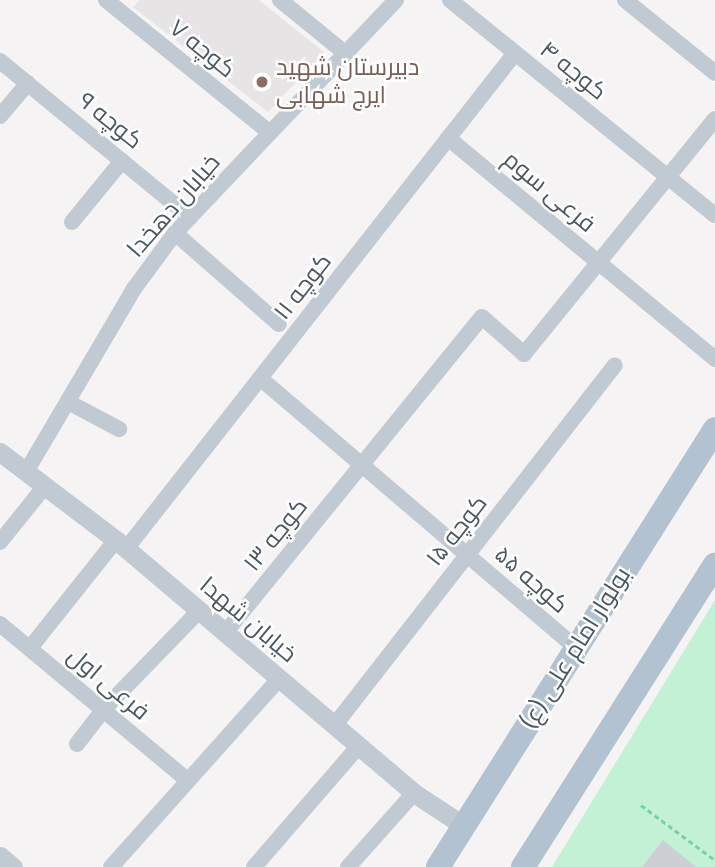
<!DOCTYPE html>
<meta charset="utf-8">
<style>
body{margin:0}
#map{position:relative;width:715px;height:867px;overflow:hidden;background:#f5f3f3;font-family:"Fira Sans Condensed",Cairo,sans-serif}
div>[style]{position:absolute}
.education>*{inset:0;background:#e6e4e5}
.green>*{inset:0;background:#c3f1d5}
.building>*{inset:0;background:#cdcfd5}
.path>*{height:2.5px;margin-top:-1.25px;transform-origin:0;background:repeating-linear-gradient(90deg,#7ad0a6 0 5px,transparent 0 8.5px)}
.minor>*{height:16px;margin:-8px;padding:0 8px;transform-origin:8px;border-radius:8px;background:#c1cad2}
.tertiary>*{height:19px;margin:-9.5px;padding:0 9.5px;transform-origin:9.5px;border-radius:9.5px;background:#c1cad2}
.primary>*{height:24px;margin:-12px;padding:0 12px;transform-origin:12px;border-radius:12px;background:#b3c2d1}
.dots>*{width:19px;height:19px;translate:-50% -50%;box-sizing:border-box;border:4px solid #fff;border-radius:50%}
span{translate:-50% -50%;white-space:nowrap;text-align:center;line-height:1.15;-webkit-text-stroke:5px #fff;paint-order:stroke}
.street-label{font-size:24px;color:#4a5661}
.education-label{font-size:24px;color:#785e54}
.left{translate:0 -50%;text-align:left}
</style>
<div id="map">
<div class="education">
<div style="clip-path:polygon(140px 0,259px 0,324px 52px,268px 112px,133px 7px)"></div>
</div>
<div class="green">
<div style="clip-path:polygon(715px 600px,715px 867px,552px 867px)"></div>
</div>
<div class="building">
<div style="clip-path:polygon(663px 840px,696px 867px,642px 867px)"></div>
</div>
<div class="path">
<div style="left:641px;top:805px;width:92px;rotate:36.6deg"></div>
</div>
<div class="minor">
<div style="left:106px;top:0;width:211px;rotate:39deg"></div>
<div style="left:280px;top:0;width:84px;rotate:39.2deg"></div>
<div style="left:450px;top:0;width:341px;rotate:39.1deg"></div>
<div style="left:625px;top:0;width:116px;rotate:39deg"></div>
<div style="left:0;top:61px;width:246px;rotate:39.4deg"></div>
<div style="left:0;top:116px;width:43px;rotate:-49.7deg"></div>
<div style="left:448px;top:138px;width:347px;rotate:39.6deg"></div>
<div style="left:72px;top:222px;width:79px;rotate:-50.7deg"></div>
<div style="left:175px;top:233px;width:138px;rotate:41.2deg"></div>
<div style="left:260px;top:378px;width:416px;rotate:40.5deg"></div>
<div style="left:68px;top:402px;width:58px;rotate:27.9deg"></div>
<div style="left:26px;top:472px;width:211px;rotate:-59.5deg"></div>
<div style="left:133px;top:290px;width:71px;rotate:-53.6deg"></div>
<div style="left:175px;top:233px;width:321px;rotate:-46.5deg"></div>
<div style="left:0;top:542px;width:72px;rotate:-51.2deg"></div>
<div style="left:126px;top:549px;width:630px;rotate:-51.89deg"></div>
<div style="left:0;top:624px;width:244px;rotate:39.8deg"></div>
<div style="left:225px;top:633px;width:407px;rotate:-50.9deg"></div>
<div style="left:482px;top:317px;width:56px;rotate:41.4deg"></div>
<div style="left:524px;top:354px;width:303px;rotate:-50.9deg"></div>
<div style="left:30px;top:648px;width:138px;rotate:-51.5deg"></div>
<div style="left:334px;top:726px;width:457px;rotate:-52.1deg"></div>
<div style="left:77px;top:744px;width:44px;rotate:-52.4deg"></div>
<div style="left:104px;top:709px;width:136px;rotate:-45.9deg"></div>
<div style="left:111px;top:867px;width:252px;rotate:-48.2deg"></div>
<div style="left:254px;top:867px;width:159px;rotate:-49.1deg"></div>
<div style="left:348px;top:867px;width:99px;rotate:-48.3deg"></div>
</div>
<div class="tertiary">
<div style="left:0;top:452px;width:146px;rotate:37.2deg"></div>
<div style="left:116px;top:540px;width:391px;rotate:40.3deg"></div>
<div style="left:414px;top:793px;width:60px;rotate:33.4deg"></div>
<div style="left:0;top:856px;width:17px;rotate:40deg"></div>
</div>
<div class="primary">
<div style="left:438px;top:867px;width:518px;rotate:-57.69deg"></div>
<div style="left:523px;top:867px;width:358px;rotate:-57.6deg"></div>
</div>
<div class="dots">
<div style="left:262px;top:82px;background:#8d6e63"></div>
</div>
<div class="street-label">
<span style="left:202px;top:49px;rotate:39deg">کوچه ۷</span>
<span style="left:573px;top:71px;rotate:39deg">کوچه ۴</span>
<span style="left:110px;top:121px;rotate:39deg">کوچه ۹</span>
<span style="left:549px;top:192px;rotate:40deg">فرعی سوم</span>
<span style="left:174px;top:206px;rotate:-49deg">خیابان دهخدا</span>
<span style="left:303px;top:287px;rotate:-52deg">کوچه ۱۱</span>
<span style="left:457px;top:531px;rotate:-52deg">کوچه ۱۵</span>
<span style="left:276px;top:535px;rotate:-51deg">کوچه ۱۳</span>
<span style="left:531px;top:580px;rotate:41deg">کوچه ۵۵</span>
<span style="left:248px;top:620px;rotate:40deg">خیابان شهدا</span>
<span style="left:576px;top:648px;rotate:-58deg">بولوار امام علی (ع)</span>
<span style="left:108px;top:684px;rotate:40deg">فرعی اول</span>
</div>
<div class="education-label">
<span class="left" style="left:276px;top:82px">دبیرستان شهید<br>ایرج شهابی</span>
</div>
</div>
